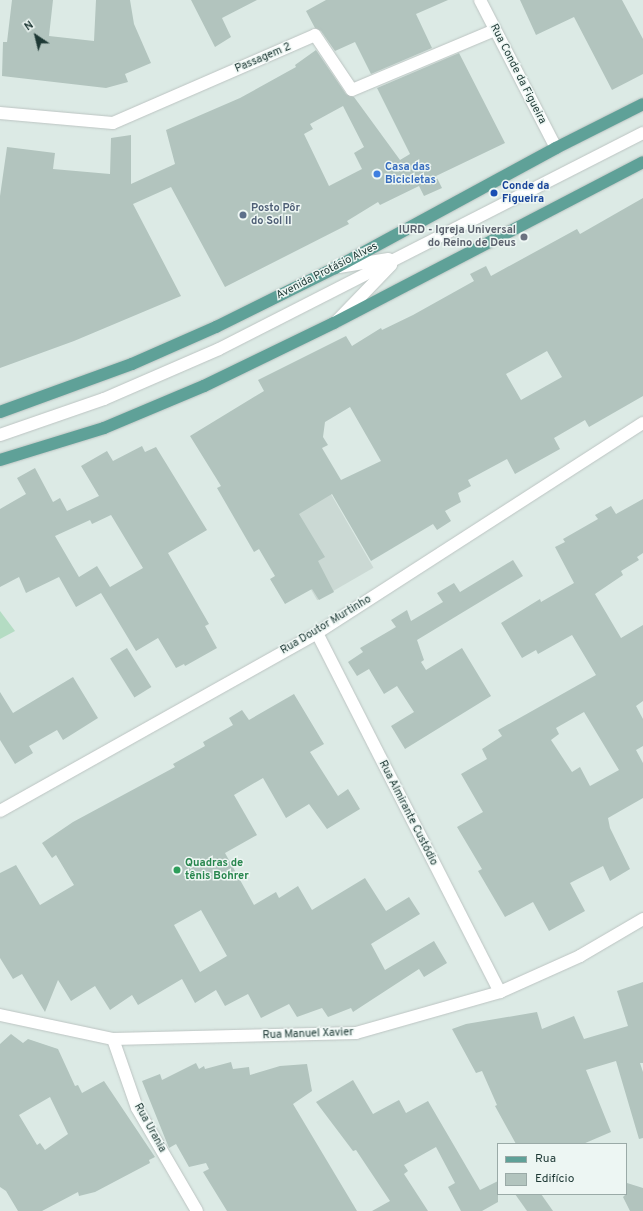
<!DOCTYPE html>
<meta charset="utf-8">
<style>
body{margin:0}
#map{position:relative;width:643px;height:1211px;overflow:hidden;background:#dceae5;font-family:Overpass,sans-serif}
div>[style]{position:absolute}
.built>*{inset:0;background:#cbd9d4;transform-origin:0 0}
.green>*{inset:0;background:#b4dcc3}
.building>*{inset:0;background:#b2c4be;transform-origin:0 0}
.roads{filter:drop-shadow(0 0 1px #bcc4c2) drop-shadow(0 0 1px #bcc4c2)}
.minor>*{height:12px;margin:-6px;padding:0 6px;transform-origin:6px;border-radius:6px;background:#fff}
.major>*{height:12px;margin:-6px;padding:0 6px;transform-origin:6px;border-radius:6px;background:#5fa198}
.dots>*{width:11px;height:11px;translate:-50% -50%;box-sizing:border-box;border:2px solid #edf6f3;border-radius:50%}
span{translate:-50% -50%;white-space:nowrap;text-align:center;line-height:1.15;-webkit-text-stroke:3px #edf6f3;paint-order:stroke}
.street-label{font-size:11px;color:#1e3935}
.shop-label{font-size:11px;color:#366cbe;font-weight:700}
.left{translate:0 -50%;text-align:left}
.transit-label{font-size:11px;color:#164399;font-weight:700}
.service-label{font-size:11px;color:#4e5e75;font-weight:700}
.worship-label{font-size:11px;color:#5b616d;font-weight:700}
.right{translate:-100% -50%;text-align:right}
.leisure-label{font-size:11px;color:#27864d;font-weight:700}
.legend{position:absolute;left:497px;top:1143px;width:130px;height:52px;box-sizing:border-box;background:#edf6f3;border:1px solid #9aaaa7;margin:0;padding:5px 7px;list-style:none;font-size:12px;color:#1e3935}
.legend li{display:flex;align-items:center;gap:8px;height:20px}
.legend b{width:20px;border:1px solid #9aaaa7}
.north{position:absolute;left:16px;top:16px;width:40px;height:40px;-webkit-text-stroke:3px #edf6f3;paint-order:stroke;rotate:325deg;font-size:11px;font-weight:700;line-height:16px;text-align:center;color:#1e3935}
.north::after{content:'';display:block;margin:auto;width:14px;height:18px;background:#1e3935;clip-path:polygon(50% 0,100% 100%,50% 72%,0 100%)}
</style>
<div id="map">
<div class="built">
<div style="left:328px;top:489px;width:91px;height:65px;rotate:60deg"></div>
</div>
<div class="green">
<div style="clip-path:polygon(0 611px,15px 631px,0 639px)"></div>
</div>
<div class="building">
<div style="clip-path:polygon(12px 0,53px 0,49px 36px,94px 41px,96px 0,130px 0,134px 24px,151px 63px,125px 74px,128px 82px,106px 88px,2px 76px,3px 42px,7px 42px)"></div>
<div style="clip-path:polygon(191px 0,257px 0,222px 18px,231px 37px,215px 47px)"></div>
<div style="clip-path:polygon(326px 0,448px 0,416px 14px,432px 48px,371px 74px,355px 42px,335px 51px,321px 31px,315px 28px,306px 11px)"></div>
<div style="clip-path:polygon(520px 0,622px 0,643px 39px,643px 74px,612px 90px,574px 17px,536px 35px)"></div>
<div style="clip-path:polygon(evenodd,316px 50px,346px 94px,354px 97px,400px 160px,410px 154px,377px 88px,459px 53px,505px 143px,436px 176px,442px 188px,424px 196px,419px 186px,380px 205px,378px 202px,347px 221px,349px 224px,225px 287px,171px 187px,133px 204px,181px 296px,74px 341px,0 368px,0 196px,7px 147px,55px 153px,53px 169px,110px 174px,111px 138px,131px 135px,131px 184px,175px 164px,166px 130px,240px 98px,296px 67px,295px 65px,316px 50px,343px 106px,364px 147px,354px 153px,362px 169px,329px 186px,304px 134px,313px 129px,310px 124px,343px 106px)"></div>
<div style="clip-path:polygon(evenodd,643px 198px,643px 396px,589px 427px,585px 420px,554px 438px,560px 449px,515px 474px,507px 459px,468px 480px,471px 486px,458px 493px,461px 502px,445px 511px,451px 521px,437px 530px,433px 524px,371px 561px,332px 494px,299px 514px,325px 557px,318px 561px,334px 592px,319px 600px,312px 589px,285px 604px,270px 579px,275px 576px,259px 549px,254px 552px,217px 488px,221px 486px,190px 436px,264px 391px,258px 380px,346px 336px,352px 346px,381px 328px,382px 330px,413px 315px,474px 281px,470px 274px,486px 266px,491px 276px,577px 229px,580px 234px,643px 198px,547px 351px,562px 377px,521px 400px,506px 374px,547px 351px,643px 198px,350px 407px,381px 461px,341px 480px,322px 448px,328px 445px,323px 437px,325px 422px,350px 407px)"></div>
<div style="clip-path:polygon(evenodd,142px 446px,145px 452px,156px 447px,207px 530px,168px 553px,209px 624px,205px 626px,217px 648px,185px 666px,184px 664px,176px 668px,158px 638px,136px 651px,101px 593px,76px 607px,59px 577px,26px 593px,19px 577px,0 587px,0 509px,26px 494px,17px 478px,35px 468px,53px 502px,60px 498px,67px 511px,99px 496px,81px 466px,107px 451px,113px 461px,142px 446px,111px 515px,143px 568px,110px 587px,97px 566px,79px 577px,55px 536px,90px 520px,92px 524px,111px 515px)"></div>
<div style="clip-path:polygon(evenodd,643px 499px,643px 553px,637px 557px,639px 560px,621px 571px,623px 575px,595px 594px,621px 638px,643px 625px,643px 701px,636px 706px,643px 719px,643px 746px,636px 750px,643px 763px,643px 798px,608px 818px,610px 828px,630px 869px,610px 881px,603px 866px,570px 883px,585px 911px,549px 931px,533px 902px,505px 917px,478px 871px,482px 869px,457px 827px,483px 812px,461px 774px,487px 759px,482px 749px,502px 736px,498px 730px,596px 675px,572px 635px,538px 654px,536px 650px,522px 658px,501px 623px,540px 599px,541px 602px,574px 583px,555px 547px,565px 542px,563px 539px,598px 519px,595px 515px,611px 506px,616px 514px,643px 499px,584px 712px,619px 770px,590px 786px,580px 767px,572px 772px,551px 740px,559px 734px,556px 728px,584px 712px)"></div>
<div style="clip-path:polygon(513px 560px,523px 576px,417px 640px,424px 660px,421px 662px,426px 670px,462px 648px,491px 696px,405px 749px,391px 726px,414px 712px,397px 686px,384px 694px,369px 669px,357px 676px,348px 662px,363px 652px,360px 648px,396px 627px,391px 620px,407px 610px,411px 621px,443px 602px,437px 593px,454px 583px,460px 592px)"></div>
<div style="left:127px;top:648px;width:46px;height:20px;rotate:58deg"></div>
<div style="clip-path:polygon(73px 677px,98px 718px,63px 740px,57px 730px,29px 746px,33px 753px,15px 764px,0 740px,0 692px,13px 713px)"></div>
<div style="clip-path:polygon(evenodd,294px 694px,324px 744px,310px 752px,338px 796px,348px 789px,360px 809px,327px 829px,309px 804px,286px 818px,263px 778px,234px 795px,257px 835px,225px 853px,254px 905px,276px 892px,279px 898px,298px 886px,312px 910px,365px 878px,386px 911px,409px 897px,420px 914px,371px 944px,385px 970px,434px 941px,447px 963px,424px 977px,419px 969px,353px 1012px,351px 1008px,328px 1017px,322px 1008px,297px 1017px,289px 1004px,261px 1018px,248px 994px,225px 1006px,216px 990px,195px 1003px,182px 979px,138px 1005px,132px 995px,110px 1010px,95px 986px,71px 1001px,58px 980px,45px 1012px,22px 974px,13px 979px,0 958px,0 873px,16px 865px,40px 905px,74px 885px,56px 855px,52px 858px,42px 843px,73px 822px,175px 767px,173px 764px,205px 746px,203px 742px,233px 725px,229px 718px,242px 710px,249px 720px,294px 694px,201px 910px,227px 956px,200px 972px,174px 925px,201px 910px)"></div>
<div style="clip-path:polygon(643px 982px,643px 1063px,640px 1063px,643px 1072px,643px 1138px,639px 1139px,616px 1061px,586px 1070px,611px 1132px,583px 1144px,516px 1144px,495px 1106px,497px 1105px,482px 1071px,476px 1073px,452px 1029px,466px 1024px,537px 1012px,542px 1029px,574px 1016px,584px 1039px,628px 1026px,617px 991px)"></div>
<div style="clip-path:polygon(evenodd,11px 1034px,23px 1043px,28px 1039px,58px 1049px,75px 1086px,78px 1085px,82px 1093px,104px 1081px,155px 1157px,149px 1160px,150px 1163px,95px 1192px,79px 1196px,78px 1192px,42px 1211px,18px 1211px,6px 1191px,0 1187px,0 1044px,11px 1034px,50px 1097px,68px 1134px,45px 1150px,40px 1143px,37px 1145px,19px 1115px,50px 1097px)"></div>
<div style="clip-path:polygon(231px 1062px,233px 1069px,249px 1067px,250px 1075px,280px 1066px,307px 1064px,312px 1091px,293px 1104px,357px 1211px,227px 1211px,203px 1172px,209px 1169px,206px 1163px,189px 1167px,176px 1144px,169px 1148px,142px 1081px,160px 1074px,162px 1080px,196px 1063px,199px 1069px,204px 1066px,205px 1069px)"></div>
<div style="clip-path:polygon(353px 1080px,373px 1114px,399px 1100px,406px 1113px,428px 1101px,480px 1190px,498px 1181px,498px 1202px,482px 1211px,461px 1211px,448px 1187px,455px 1183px,436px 1147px,404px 1165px,408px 1171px,404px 1174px,428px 1211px,372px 1211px,390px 1201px,356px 1150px,353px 1151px,316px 1102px)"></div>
<div style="clip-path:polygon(627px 1183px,643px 1188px,643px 1211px,630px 1211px,623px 1197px,626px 1194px)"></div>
<div style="clip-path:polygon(515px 1194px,541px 1194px,553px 1211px,527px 1211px)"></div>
</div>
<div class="roads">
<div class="minor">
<div style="left:480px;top:0;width:166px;rotate:62.8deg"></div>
<div style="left:0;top:113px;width:113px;rotate:5.1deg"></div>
<div style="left:113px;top:123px;width:220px;rotate:-23.5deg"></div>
<div style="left:315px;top:35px;width:66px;rotate:56.1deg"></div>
<div style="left:352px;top:90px;width:155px;rotate:-22.8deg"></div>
<div style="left:339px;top:267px;width:50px;rotate:-9.3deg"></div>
<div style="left:337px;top:321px;width:78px;rotate:-46deg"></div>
<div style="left:0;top:435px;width:110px;rotate:-19.1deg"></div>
<div style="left:104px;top:399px;width:125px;rotate:-23.5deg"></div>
<div style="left:219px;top:349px;width:476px;rotate:-27deg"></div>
<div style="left:317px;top:633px;width:403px;rotate:63deg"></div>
<div style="left:0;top:811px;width:364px;rotate:-29.3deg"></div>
<div style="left:317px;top:633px;width:388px;rotate:-32.8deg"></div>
<div style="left:0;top:1015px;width:116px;rotate:12deg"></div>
<div style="left:113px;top:1039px;width:243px;rotate:-1.4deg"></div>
<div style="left:356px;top:1033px;width:150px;rotate:-15.9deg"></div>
<div style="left:500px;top:992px;width:88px;rotate:-24.2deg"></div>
<div style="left:580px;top:956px;width:73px;rotate:-30.4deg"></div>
<div style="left:113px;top:1039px;width:73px;rotate:70.8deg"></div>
<div style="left:137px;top:1108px;width:119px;rotate:59.8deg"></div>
</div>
<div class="major">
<div style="left:0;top:412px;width:140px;rotate:-20deg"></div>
<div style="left:132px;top:364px;width:92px;rotate:-23.8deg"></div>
<div style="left:216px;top:327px;width:133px;rotate:-26.4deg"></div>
<div style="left:335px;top:268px;width:251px;rotate:-28.5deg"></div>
<div style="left:556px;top:148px;width:97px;rotate:-26.8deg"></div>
<div style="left:0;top:460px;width:109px;rotate:-17.1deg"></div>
<div style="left:104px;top:428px;width:108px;rotate:-22.8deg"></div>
<div style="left:204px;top:386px;width:144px;rotate:-25.9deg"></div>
<div style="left:334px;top:323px;width:348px;rotate:-27.5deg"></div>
</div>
</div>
<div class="dots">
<div style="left:377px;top:174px;background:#3f7fe0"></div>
<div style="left:494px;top:193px;background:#1a4fb4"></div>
<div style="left:243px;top:215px;background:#5c6f8a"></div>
<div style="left:524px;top:237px;background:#6b7280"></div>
<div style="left:177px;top:870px;background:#2e9e5b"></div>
</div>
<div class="street-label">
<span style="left:263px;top:58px;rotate:-23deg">Passagem 2</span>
<span style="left:518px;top:74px;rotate:63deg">Rua Conde da Figueira</span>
<span style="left:327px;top:271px;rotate:-27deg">Avenida Protásio Alves</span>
<span style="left:326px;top:625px;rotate:-31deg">Rua Doutor Murtinho</span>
<span style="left:408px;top:813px;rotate:63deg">Rua Almirante Custódio</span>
<span style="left:308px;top:1034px;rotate:-2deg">Rua Manuel Xavier</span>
<span style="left:150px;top:1128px;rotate:61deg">Rua Urania</span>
</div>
<div class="shop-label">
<span class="left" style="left:385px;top:174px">Casa das<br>Bicicletas</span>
</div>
<div class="transit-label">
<span class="left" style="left:502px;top:193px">Conde da<br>Figueira</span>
</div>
<div class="service-label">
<span class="left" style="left:251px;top:215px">Posto Pôr<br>do Sol II</span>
</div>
<div class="worship-label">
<span class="right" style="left:516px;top:237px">IURD - Igreja Universal<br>do Reino de Deus</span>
</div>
<div class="leisure-label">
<span class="left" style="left:185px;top:870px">Quadras de<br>tênis Bohrer</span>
</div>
<ul class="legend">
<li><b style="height:5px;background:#5fa198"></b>Rua</li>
<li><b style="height:11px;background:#b2c4be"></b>Edifício</li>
</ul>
<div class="north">N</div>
</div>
